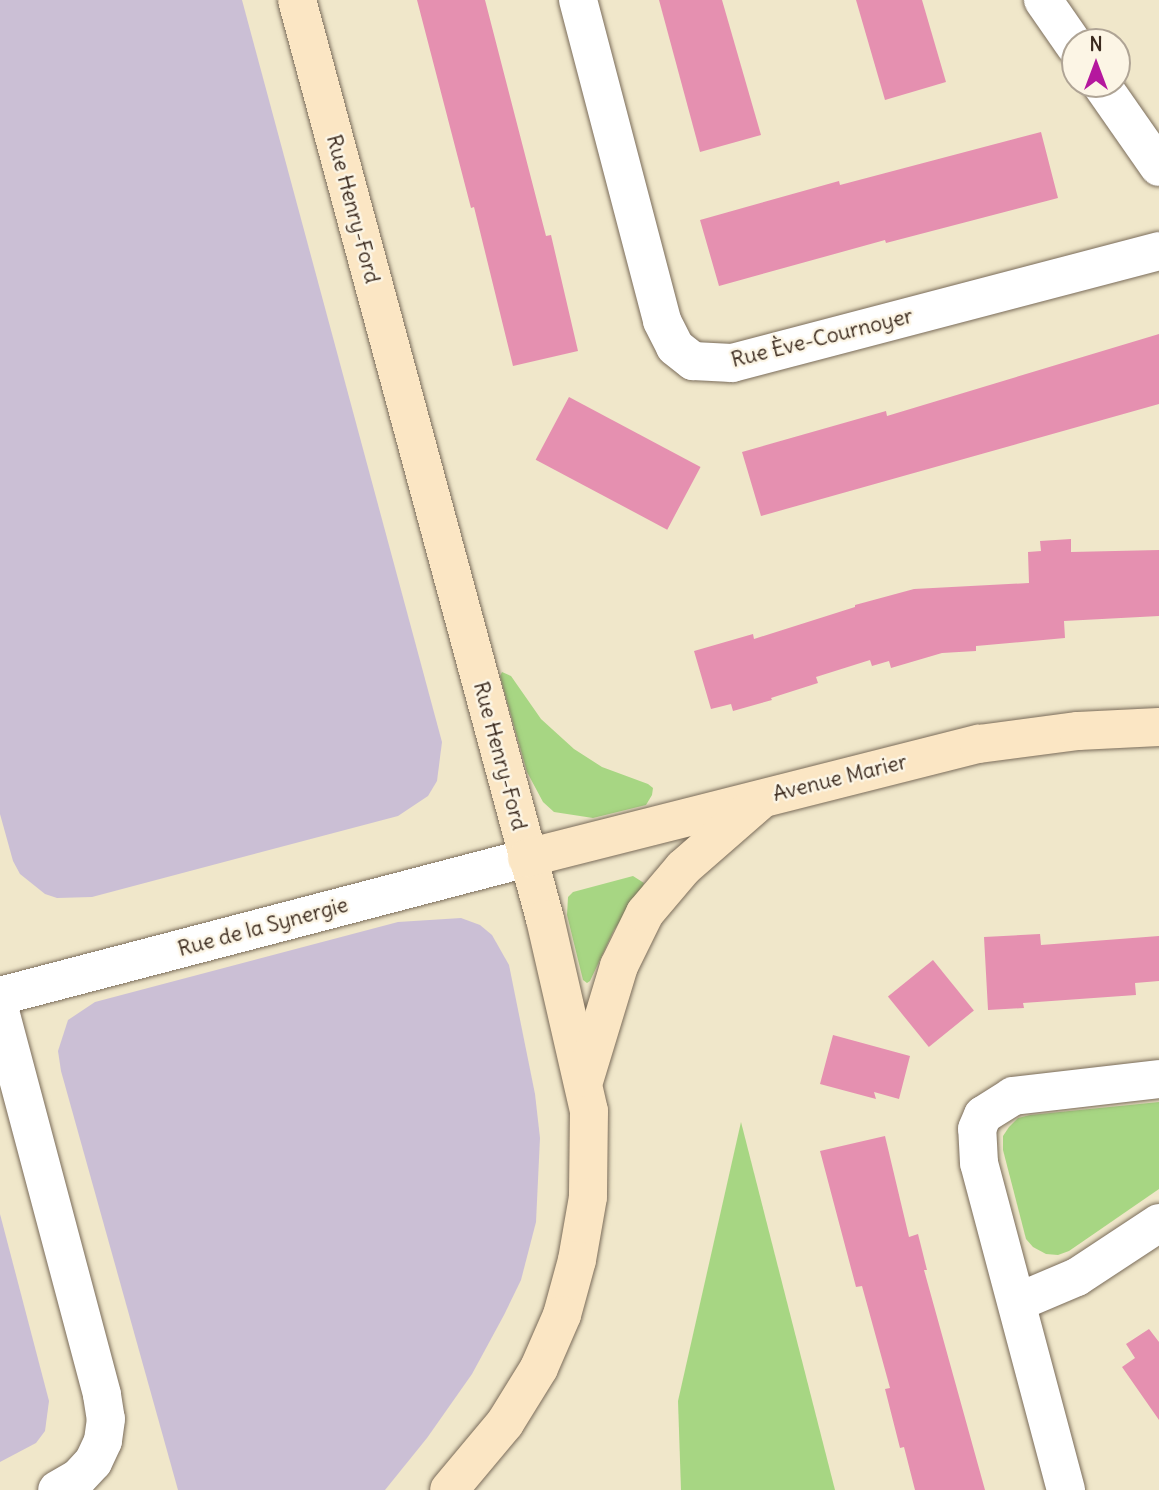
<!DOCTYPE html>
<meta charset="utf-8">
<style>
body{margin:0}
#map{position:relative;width:1159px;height:1490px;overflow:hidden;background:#f0e7ca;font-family:Delius,sans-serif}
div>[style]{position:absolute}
.industrial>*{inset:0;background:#cbbfd5}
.green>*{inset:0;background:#a7d683}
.building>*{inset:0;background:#e590b0;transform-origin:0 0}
.roads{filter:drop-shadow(0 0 2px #7a6c5a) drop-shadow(0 0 2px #7a6c5a)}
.street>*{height:38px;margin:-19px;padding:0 19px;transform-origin:19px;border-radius:19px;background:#fff}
.secondary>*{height:38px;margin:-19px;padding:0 19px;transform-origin:19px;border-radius:19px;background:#fbe6c4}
span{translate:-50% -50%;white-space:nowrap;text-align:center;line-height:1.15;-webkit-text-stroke:5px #fcf5e5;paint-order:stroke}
.street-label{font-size:21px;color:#3b2a1e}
.north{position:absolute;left:1061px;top:28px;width:70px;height:70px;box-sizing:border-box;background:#fcf5e5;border:2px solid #afa495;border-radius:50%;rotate:0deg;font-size:19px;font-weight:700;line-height:28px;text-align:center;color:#3b2a1e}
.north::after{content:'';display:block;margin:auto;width:24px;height:32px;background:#b5179e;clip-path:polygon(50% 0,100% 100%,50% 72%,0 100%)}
</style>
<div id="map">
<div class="industrial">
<div style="clip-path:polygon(0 0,242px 0,442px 742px,437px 781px,428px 796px,398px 816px,92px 897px,57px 898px,45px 894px,20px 874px,13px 861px,0 814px)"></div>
<div style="clip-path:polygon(461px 918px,480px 925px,492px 935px,509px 965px,535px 1094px,540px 1138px,536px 1222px,521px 1280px,504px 1315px,472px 1374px,427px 1438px,385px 1490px,178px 1490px,61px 1071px,58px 1051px,68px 1020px,95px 1002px,398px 922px)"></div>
<div style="clip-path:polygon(0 1214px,49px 1401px,45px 1431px,36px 1443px,0 1462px)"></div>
</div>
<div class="green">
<div style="clip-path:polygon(502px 672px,511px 676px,541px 719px,574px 749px,602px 767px,648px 784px,653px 788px,652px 795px,646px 805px,593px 818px,554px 812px,543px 802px,527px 772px,500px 676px)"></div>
<div style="clip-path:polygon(633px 876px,644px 883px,642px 890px,614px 930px,590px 981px,587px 983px,583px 980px,567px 915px,568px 897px,573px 892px)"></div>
<div style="clip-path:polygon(1159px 1102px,1159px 1189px,1069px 1251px,1058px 1255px,1046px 1254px,1033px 1247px,1026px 1239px,1003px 1150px,1003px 1136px,1009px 1127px,1018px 1118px,1030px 1115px)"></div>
<div style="clip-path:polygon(741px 1122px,835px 1490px,681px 1490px,678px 1401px)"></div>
</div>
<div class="building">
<div style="clip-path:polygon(417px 0,485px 0,546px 236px,551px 235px,578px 351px,513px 366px,474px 207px,471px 208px)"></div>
<div style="clip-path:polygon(659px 0,722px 0,761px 135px,700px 152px)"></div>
<div style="clip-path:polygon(856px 0,922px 0,946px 82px,885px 100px)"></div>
<div style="clip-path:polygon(1041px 132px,1058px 198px,886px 243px,885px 240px,719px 286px,700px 220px,839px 181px,840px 185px)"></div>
<div style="clip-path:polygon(1159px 334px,1159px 404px,761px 516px,742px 452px,886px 411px,887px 416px)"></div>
<div style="left:569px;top:397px;width:149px;height:71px;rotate:28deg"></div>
<div style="clip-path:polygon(1071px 539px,1071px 552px,1159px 550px,1159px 616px,1064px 621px,1065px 638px,976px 646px,976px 651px,942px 653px,891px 668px,889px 661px,872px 666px,870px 660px,816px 677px,818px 683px,771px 698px,772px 700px,733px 711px,731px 704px,711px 709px,694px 651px,753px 634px,754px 639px,855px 607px,855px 605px,914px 589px,1029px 583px,1028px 552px,1041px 551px,1040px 541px)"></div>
<div style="clip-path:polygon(1040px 934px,1041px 945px,1159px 936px,1159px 981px,1135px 983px,1136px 995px,1023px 1003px,1024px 1008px,988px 1010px,984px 937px)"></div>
<div style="left:933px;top:960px;width:65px;height:58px;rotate:51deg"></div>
<div style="clip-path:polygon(833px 1035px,910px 1056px,899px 1099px,874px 1092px,876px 1099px,820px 1084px)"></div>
<div style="clip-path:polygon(885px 1136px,909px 1237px,918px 1234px,927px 1270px,924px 1270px,985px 1490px,915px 1490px,904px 1447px,900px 1448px,885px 1389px,890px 1388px,862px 1286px,856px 1287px,820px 1151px)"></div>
<div style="clip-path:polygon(1149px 1329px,1159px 1342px,1159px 1420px,1122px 1367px,1135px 1358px,1126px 1344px)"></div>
</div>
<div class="roads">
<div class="street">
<div style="left:578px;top:0;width:332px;rotate:75.3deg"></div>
<div style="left:662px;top:321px;width:29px;rotate:63deg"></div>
<div style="left:675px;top:347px;width:23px;rotate:38deg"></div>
<div style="left:693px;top:361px;width:39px;rotate:3deg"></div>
<div style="left:732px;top:363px;width:441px;rotate:-14.7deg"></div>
<div style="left:1043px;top:0;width:56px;rotate:55.2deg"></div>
<div style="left:1101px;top:84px;width:101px;rotate:55.1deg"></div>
<div style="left:0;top:996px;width:545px;rotate:-14.67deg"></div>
<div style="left:0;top:1011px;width:397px;rotate:75.1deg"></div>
<div style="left:102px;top:1395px;width:24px;rotate:81deg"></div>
<div style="left:106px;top:1419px;width:22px;rotate:98deg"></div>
<div style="left:103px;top:1441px;width:23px;rotate:115deg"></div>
<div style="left:93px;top:1462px;width:22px;rotate:133deg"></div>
<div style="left:78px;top:1478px;width:24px;rotate:150deg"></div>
<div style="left:1018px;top:1302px;width:64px;rotate:-23deg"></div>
<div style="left:1077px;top:1277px;width:98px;rotate:-33.4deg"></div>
<div style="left:1066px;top:1490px;width:338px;rotate:-104.9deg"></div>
<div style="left:979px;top:1163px;width:34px;rotate:-93deg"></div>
<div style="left:977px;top:1129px;width:15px;rotate:-67deg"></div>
<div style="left:983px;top:1115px;width:36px;rotate:-32deg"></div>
<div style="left:1013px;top:1096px;width:147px;rotate:-6.6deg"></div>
</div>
<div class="secondary">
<div style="left:297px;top:0;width:952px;rotate:74.9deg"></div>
<div style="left:545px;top:919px;width:197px;rotate:77.1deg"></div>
<div style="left:589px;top:1111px;width:86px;rotate:90.7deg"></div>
<div style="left:588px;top:1197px;width:64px;rotate:99.9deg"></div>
<div style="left:577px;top:1260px;width:57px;rotate:105.3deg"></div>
<div style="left:562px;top:1315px;width:58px;rotate:113.5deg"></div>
<div style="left:539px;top:1368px;width:65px;rotate:121.7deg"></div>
<div style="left:505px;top:1423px;width:87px;rotate:129.9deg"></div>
<div style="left:527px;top:858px;width:466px;rotate:-14.2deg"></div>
<div style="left:979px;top:744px;width:100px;rotate:-7.5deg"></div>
<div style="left:1078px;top:731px;width:81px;rotate:-2.8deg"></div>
<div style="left:585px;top:1078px;width:117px;rotate:-73.1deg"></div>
<div style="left:619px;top:966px;width:59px;rotate:-63.9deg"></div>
<div style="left:645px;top:913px;width:59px;rotate:-49.8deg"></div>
<div style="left:683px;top:868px;width:103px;rotate:-41.1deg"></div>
</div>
</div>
<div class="street-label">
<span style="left:353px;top:209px;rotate:75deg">Rue Henry-Ford</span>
<span style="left:822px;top:338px;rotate:-14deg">Rue Ève-Cournoyer</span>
<span style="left:500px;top:756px;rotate:75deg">Rue Henry-Ford</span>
<span style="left:840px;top:778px;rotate:-14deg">Avenue Marier</span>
<span style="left:263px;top:927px;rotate:-15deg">Rue de la Synergie</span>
</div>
<div class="north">N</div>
</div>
